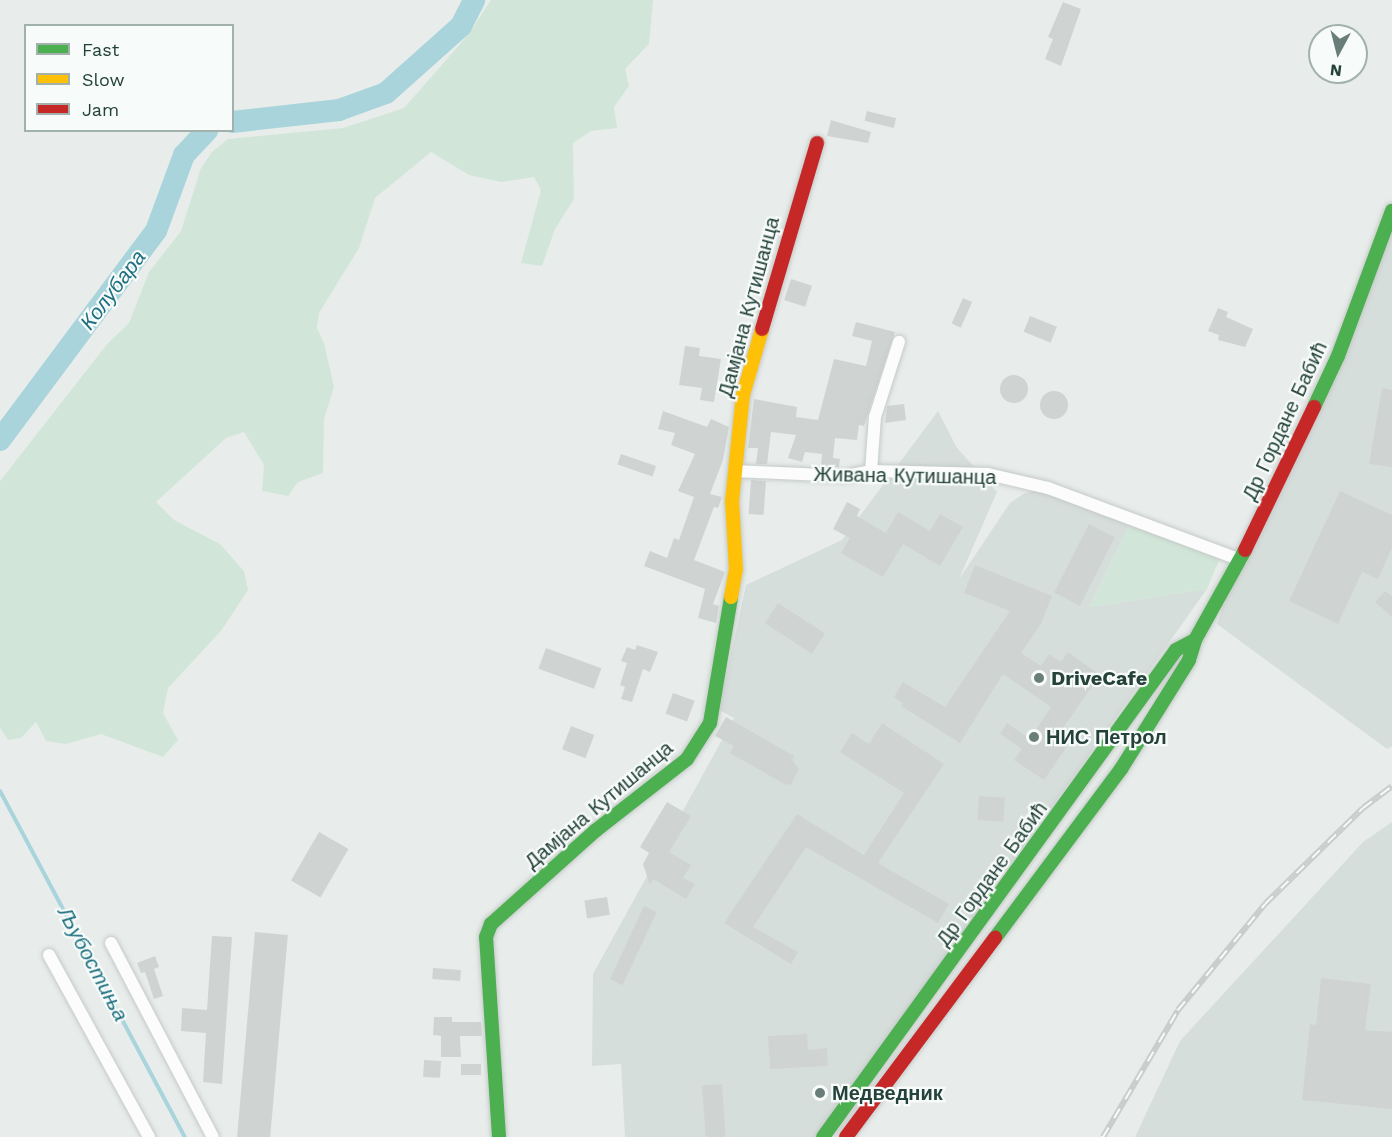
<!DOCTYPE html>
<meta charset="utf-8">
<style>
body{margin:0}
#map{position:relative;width:1392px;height:1137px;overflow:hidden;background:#e8edeb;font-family:"Work Sans",sans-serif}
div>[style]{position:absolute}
.built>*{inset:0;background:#d6dedb}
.green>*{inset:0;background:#d1e6d8}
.stream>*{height:4px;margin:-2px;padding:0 2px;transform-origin:2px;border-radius:2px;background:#a9d4db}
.river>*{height:22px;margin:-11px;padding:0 11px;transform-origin:11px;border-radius:11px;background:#a9d4db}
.building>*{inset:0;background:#cfd4d2;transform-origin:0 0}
.round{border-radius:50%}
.roads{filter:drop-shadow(0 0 2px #c5cac8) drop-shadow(0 0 2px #c5cac8)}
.street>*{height:12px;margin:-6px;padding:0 6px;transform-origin:6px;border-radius:6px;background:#fcfcfc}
.fast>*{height:14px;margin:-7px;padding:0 7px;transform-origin:7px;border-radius:7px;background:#4caf50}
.slow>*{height:14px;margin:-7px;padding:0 7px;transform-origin:7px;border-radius:7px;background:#ffc107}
.jam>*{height:14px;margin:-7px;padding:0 7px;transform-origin:7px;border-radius:7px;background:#c62828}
.rail>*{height:6px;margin-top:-3px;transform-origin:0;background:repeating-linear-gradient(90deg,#f7fbf9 0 11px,#c9cdcc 0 22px);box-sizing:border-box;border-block:2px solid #c9cdcc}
.dots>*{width:16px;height:16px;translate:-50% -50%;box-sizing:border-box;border:3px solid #f7fbf9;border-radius:50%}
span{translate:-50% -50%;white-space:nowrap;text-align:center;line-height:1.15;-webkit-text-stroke:4.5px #f7fbf9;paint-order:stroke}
.street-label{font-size:20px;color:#24423a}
.poi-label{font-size:20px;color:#24423a;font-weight:700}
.left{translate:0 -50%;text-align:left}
.water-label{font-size:21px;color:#1c6f80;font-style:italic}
.legend{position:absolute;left:24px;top:24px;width:210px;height:108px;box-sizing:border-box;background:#f7fbf9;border:2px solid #a3b1ad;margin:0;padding:8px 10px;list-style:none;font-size:18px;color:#24423a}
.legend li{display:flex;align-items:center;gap:12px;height:30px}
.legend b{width:30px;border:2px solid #a3b1ad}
.north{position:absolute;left:1308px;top:24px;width:60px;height:60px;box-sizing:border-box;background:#f7fbf9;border:2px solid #a3b1ad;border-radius:50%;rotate:187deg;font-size:16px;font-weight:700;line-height:24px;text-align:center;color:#24423a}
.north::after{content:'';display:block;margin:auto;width:21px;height:27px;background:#697e78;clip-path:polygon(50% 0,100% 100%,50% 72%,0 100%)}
</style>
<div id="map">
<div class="built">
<div style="clip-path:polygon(1392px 211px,1392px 746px,1387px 749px,1217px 624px,1234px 574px)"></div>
<div style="clip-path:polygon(938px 411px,957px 448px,997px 492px,959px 579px,1010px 503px,1023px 494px,1041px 489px,1130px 524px,1089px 607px,1207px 589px,817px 1137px,625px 1137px,621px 1064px,592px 1066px,593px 974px,734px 718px,719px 710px,746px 585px,842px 540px)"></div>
<div style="clip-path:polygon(1392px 822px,1392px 1137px,1135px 1137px,1180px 1041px,1363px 842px)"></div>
</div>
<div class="green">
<div style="clip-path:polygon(491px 0,653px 0,649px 44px,625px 69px,629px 86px,614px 107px,617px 128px,591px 131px,573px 143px,574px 199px,555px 229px,542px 266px,521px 263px,541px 190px,534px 177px,501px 182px,469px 175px,431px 152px,375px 198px,359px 248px,319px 313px,317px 328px,324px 343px,334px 387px,324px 419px,323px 473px,298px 482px,288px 496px,262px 491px,264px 465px,244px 432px,226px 438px,156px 502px,174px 520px,220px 544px,244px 571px,248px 590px,221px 631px,168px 688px,163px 713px,178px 740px,163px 757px,101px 734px,66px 744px,46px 741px,36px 722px,21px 738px,8px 740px,0 728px,0 481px,108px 343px,129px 323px,149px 272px,181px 231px,201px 168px,212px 152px,228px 139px,343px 128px,404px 108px,468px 35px)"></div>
<div style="clip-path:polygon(1130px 524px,1220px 558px,1207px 589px,1089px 607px)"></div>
</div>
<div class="stream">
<div style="left:0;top:791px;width:392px;rotate:61.9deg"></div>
</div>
<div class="river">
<div style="left:232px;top:122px;width:108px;rotate:-6.4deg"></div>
<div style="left:339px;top:110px;width:50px;rotate:-19.9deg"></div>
<div style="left:386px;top:93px;width:101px;rotate:-41.8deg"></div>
<div style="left:461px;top:26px;width:29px;rotate:-63deg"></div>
<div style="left:0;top:440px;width:261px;rotate:-53.3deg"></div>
<div style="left:156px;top:231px;width:81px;rotate:-69.8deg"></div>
<div style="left:184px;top:155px;width:34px;rotate:-47deg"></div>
</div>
<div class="building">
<div style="clip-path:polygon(1063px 2px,1081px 9px,1061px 66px,1045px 59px,1053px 39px,1048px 37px)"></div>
<div style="left:867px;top:111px;width:30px;height:10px;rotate:14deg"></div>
<div style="clip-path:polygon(831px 120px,871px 132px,868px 143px,827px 136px)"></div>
<div style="left:791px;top:279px;width:22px;height:22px;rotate:18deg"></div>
<div style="left:963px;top:298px;width:10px;height:28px;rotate:24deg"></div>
<div style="clip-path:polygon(1218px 308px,1228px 312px,1226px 317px,1253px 329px,1245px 347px,1218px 340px,1219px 335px,1208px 331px)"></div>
<div style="left:1030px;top:316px;width:29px;height:17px;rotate:22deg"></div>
<div style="clip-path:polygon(856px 322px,895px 332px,864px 426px,859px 425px,857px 440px,835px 438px,833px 458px,840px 459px,839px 467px,821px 467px,822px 454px,805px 452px,802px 462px,788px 458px,796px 435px,771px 432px,767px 464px,756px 464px,758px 448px,748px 448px,754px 399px,797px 407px,796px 417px,818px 420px,834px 359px,866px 366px,872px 341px,852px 336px)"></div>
<div style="clip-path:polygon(685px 346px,700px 348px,699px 356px,721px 359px,714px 402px,700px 400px,702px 388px,679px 385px)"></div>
<div class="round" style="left:1000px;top:375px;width:28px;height:28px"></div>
<div style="clip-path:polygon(1382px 388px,1392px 390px,1392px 467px,1369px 464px)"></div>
<div class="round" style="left:1040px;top:391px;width:28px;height:28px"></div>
<div style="clip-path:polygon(904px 404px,906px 420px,885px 423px,887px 406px)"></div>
<div style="clip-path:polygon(663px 411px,707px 427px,711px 419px,729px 427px,723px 460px,710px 494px,722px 497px,718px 508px,714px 507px,694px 560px,725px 572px,713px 604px,719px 606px,716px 623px,698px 618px,705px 589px,644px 566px,650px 551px,667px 558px,674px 538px,679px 540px,694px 497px,678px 491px,695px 454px,671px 445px,675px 433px,658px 429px)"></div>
<div style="left:621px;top:454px;width:37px;height:11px;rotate:19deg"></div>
<div style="left:751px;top:480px;width:15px;height:34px;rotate:4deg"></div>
<div style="clip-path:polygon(1340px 491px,1392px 515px,1392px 548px,1378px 579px,1362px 572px,1338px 624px,1289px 601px)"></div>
<div style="clip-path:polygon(847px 502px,860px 509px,857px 516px,886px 533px,898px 512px,930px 531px,940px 514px,963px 527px,940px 566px,903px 544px,883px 577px,841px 553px,850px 538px,833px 529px)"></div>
<div style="left:1089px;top:524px;width:29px;height:77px;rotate:27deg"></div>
<div style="clip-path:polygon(975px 565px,1052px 596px,1041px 624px,1021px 653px,1041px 666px,1049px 654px,1061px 662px,1068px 652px,1100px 675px,1061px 731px,1072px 739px,1044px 780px,1014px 760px,1022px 749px,1000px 734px,1007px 723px,1030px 739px,1051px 707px,1003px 674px,960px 743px,901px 706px,903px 703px,894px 697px,903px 682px,945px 707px,1010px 611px,964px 593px)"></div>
<div style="clip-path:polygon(1385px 591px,1392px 596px,1392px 617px,1375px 602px)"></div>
<div style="left:778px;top:603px;width:56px;height:24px;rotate:33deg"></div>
<div style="clip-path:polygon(637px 645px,658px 652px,650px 672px,643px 669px,632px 702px,621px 699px,625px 687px,620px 685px,627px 663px,621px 661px,627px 647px,635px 650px)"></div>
<div style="left:546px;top:648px;width:59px;height:22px;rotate:20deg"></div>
<div style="left:673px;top:693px;width:23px;height:22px;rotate:20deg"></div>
<div style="clip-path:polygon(726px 717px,794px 756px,792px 760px,799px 769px,791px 784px,786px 785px,730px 753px,734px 746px,715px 736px)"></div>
<div style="clip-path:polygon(882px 723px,944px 764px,878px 863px,949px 904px,938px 923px,806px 847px,753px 927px,798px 952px,791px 964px,724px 923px,797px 814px,864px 855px,904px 793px,840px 752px,852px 733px,869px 744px)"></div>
<div style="left:571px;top:726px;width:25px;height:25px;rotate:21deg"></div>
<div style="left:979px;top:796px;width:26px;height:24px;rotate:4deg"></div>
<div style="clip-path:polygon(667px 802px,691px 816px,669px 852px,691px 865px,683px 878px,695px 884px,686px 899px,653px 879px,650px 885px,643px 864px,649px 853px,640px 847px)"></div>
<div style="left:319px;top:832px;width:34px;height:56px;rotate:30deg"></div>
<div style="left:607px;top:897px;width:18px;height:23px;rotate:81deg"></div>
<div style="left:644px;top:906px;width:14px;height:81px;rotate:25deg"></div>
<div style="left:255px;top:932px;width:33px;height:206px;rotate:5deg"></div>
<div style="clip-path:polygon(212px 936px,232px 937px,222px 1084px,203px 1082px,206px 1033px,181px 1031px,182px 1008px,207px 1010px)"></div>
<div style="clip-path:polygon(155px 956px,159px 967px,154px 969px,163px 996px,154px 999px,145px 972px,141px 973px,137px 963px)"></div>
<div style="left:433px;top:968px;width:28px;height:11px;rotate:4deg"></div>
<div style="clip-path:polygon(1321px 978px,1371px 984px,1365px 1030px,1392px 1032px,1392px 1109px,1302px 1100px,1310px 1024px,1316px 1025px)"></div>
<div style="clip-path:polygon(434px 1017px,452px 1017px,452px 1022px,481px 1022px,482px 1036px,460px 1036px,461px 1057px,441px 1057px,441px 1036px,433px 1035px)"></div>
<div style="clip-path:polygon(807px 1034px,808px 1050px,827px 1048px,828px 1066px,770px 1069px,768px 1036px)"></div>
<div style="left:424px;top:1060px;width:17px;height:17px;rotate:3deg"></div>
<div style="left:461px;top:1064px;width:20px;height:11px"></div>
<div style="left:722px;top:1084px;width:53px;height:20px;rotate:86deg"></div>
</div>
<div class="roads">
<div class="street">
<div style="left:734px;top:471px;width:112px;rotate:2.6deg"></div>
<div style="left:846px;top:476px;width:25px;rotate:-11deg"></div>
<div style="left:871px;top:471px;width:117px;rotate:1.5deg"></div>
<div style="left:988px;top:474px;width:62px;rotate:13.1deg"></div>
<div style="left:1048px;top:488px;width:206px;rotate:20.5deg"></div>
<div style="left:871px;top:471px;width:54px;rotate:-85.8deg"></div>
<div style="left:875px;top:417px;width:79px;rotate:-72.3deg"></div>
<div style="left:111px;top:943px;width:219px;rotate:62.3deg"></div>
<div style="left:49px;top:955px;width:208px;rotate:61.2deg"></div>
</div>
<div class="fast">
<div style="left:1314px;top:407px;width:56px;rotate:-64.8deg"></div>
<div style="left:1338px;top:356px;width:155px;rotate:-69.6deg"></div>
<div style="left:995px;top:938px;width:211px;rotate:-53.3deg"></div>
<div style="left:1121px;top:769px;width:128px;rotate:-58deg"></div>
<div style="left:1189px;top:660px;width:21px;rotate:-73deg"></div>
<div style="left:1195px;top:640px;width:103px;rotate:-60.9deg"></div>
<div style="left:499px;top:1137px;width:200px;rotate:-93.7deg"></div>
<div style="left:486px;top:937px;width:14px;rotate:-69deg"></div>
<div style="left:491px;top:924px;width:140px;rotate:-41.8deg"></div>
<div style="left:595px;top:831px;width:117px;rotate:-38deg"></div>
<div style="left:687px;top:759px;width:43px;rotate:-57.4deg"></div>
<div style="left:710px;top:723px;width:128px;rotate:-80.5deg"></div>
<div style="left:823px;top:1137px;width:601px;rotate:-54.06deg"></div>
<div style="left:1176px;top:650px;width:21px;rotate:-28deg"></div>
</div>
<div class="slow">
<div style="left:731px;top:597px;width:27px;rotate:-80deg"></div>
<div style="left:736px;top:570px;width:69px;rotate:-93.3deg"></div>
<div style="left:732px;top:501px;width:107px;rotate:-84.1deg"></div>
<div style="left:743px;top:395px;width:69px;rotate:-73.9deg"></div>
</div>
<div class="jam">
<div style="left:762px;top:329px;width:194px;rotate:-73.5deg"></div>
<div style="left:1245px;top:550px;width:159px;rotate:-64.2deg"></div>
<div style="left:846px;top:1137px;width:249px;rotate:-53.2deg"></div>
</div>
</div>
<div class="rail">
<div style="left:1103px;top:1137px;width:147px;rotate:-59.4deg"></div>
<div style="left:1178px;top:1010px;width:137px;rotate:-50.6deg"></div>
<div style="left:1265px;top:904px;width:137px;rotate:-44.4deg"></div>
<div style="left:1363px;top:808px;width:36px;rotate:-37deg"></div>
</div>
<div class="dots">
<div style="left:1039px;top:678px;background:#697e78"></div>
<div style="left:1034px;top:737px;background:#697e78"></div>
<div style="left:820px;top:1093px;background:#697e78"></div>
</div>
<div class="street-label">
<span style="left:749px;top:307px;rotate:-75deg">Дамјана Кутишанца</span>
<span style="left:1285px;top:421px;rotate:-65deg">Др Гордане Бабић</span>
<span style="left:905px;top:476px;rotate:1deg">Живана Кутишанца</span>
<span style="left:599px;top:805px;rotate:-40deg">Дамјана Кутишанца</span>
<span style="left:992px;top:874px;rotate:-54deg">Др Гордане Бабић</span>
</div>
<div class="poi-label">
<span class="left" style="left:1051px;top:678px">DriveCafe</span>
<span class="left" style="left:1046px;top:737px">НИС Петрол</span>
<span class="left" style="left:832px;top:1093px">Медведник</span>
</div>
<div class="water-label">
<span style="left:113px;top:290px;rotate:-53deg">Колубара</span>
<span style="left:93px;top:964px;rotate:62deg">Љубостиња</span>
</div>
<ul class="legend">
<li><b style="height:8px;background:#4caf50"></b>Fast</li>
<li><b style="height:8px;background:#ffc107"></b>Slow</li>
<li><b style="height:8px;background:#c62828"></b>Jam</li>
</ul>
<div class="north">N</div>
</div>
